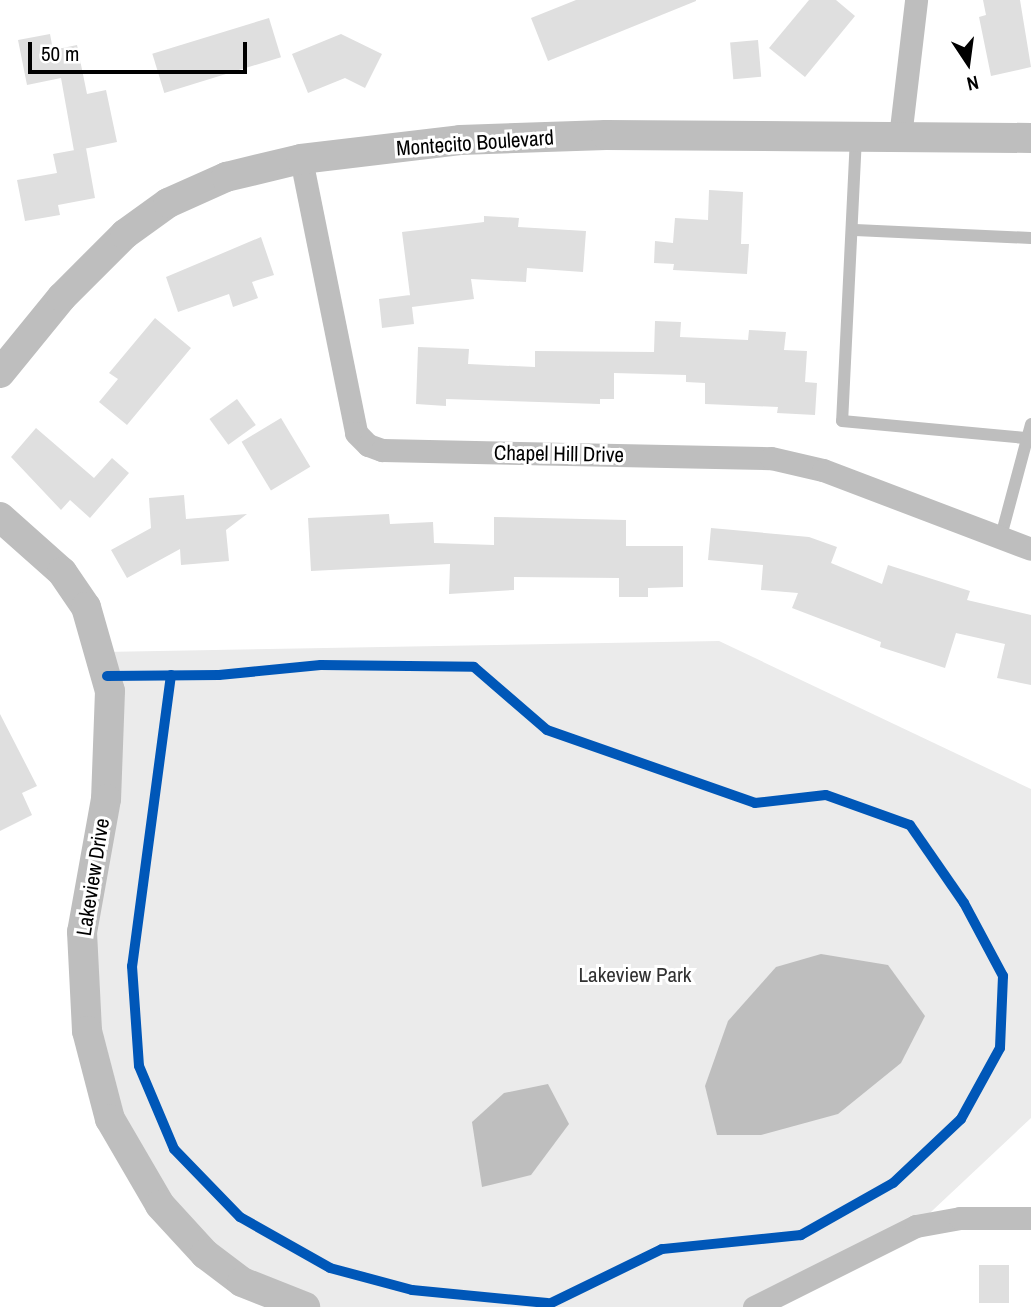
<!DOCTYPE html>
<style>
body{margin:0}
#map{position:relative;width:1031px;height:1307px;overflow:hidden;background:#fff;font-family:"Archivo Narrow",sans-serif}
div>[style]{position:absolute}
.green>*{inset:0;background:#ebebeb}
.water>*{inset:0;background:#bebebe}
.building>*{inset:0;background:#dfdfdf;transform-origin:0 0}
.service>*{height:12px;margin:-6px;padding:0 6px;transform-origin:6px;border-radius:6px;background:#bebebe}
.minor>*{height:23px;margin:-11.5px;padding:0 11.5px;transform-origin:11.5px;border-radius:11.5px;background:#bebebe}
.tertiary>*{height:30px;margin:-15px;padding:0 15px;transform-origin:15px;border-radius:15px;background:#bebebe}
.cycleway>*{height:10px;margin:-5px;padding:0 5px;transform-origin:5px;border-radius:5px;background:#0057b8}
span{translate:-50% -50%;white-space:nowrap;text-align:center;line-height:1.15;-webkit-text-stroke:6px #fff;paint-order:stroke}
.street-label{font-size:21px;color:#000}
.park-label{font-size:21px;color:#323232}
.north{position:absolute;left:933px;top:28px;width:70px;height:70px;-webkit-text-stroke:5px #fff;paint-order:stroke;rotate:167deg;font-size:19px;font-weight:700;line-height:28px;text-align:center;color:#000}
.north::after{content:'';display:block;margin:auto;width:24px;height:32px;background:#000;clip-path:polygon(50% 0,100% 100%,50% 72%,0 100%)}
.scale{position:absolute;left:28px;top:42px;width:219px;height:32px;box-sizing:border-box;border:4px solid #000;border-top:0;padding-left:9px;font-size:21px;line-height:24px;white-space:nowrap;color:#000;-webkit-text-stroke:5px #fff;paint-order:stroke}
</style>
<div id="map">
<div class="green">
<div style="clip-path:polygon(719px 641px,1031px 789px,1031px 1118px,916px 1226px,754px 1307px,305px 1307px,205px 1254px,94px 1066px,103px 652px)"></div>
</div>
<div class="water">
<div style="clip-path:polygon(821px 954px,888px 965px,925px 1016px,901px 1063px,838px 1114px,761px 1135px,717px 1135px,705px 1086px,728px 1021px,776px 967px)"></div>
<div style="clip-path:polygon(548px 1084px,569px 1124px,531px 1175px,482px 1187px,472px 1122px,504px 1093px)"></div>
</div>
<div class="building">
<div style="clip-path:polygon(576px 0,696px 0,696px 1px,548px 61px,531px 18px)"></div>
<div style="clip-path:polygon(809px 0,836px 0,855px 16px,805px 77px,769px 48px)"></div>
<div style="clip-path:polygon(983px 0,1020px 0,1031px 67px,991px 76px,979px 17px,986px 15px)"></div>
<div style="left:269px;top:18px;width:41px;height:122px;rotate:73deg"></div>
<div style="clip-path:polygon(50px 34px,53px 50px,77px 45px,87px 94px,106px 90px,117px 142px,74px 151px,61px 78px,27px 85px,18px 40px)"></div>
<div style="clip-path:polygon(341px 34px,382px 54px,365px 88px,345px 78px,308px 93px,292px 54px)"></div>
<div style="left:758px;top:40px;width:37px;height:28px;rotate:85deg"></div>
<div style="clip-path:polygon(86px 148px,95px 198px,58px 205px,60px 215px,25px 221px,17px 180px,57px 173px,53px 154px)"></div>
<div style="clip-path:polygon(709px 190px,743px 192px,741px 244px,749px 244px,747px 274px,673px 270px,674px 264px,654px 263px,655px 241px,673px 243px,675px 218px,708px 220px)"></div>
<div style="clip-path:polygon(484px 216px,519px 218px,518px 227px,586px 231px,583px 272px,527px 268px,526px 282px,471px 279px,474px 299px,412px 307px,414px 324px,382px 328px,379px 299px,410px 295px,411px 303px,402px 232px,484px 222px)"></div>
<div style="clip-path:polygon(261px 237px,274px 275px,252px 282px,258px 298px,233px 307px,229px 294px,178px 312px,166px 277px)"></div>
<div style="clip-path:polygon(155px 318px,191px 348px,127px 425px,99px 402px,118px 379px,109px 373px)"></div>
<div style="clip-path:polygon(655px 321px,681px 322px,680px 337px,748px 340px,749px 330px,786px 332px,784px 350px,807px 351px,805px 382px,817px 383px,815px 415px,777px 413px,778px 407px,705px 404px,705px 383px,686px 382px,686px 375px,614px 373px,614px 399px,600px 399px,600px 404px,446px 399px,446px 406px,416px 404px,418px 347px,469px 349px,468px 364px,535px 367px,535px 351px,654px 352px)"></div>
<div style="left:237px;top:399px;width:32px;height:34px;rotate:54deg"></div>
<div style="left:281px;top:418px;width:57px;height:46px;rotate:59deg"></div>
<div style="clip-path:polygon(36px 428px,94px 478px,112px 458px,129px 473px,90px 518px,70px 500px,61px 510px,11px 457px)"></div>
<div style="clip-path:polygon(184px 495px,186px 519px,247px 514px,226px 530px,229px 561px,181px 565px,180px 549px,127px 578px,111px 550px,151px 528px,149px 498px)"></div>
<div style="clip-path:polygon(389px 514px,390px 524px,433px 522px,434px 543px,494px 545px,494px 517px,626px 520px,626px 546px,683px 546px,683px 587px,648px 588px,648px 597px,619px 597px,619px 578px,514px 577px,514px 590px,449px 594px,450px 564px,311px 571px,308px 518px)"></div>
<div style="clip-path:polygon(711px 528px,809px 537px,837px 547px,831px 563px,882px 584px,888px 565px,970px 591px,967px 600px,1031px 615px,1031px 685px,997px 678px,1005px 644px,956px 633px,945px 668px,880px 647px,881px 642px,792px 608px,798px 593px,761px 590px,763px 565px,708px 560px)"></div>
<div style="clip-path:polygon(0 714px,37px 786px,22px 793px,32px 815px,0 831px)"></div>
<div style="left:979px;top:1265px;width:30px;height:38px"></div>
</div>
<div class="service">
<div style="left:856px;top:137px;width:284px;rotate:92.8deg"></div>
<div style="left:842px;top:421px;width:186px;rotate:5.3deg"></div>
<div style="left:855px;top:230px;width:176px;rotate:2.6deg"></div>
<div style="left:1000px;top:540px;width:120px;rotate:-75deg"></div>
</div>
<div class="minor">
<div style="left:900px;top:137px;width:138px;rotate:-83.3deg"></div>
<div style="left:301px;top:159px;width:279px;rotate:78.6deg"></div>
<div style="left:356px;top:433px;width:17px;rotate:45deg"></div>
<div style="left:368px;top:445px;width:15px;rotate:20deg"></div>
<div style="left:382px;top:450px;width:389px;rotate:1.2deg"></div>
<div style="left:771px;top:458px;width:53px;rotate:13deg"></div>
<div style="left:823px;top:470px;width:222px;rotate:20.8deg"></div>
<div style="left:754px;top:1307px;width:181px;rotate:-26.6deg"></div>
<div style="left:916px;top:1226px;width:45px;rotate:-10.3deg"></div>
<div style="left:960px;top:1218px;width:71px"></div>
</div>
<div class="tertiary">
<div style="left:0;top:373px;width:98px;rotate:-50.8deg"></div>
<div style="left:62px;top:297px;width:89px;rotate:-45deg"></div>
<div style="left:125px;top:234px;width:53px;rotate:-35.8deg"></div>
<div style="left:168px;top:203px;width:64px;rotate:-24.1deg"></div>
<div style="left:226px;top:177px;width:77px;rotate:-13.5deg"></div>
<div style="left:301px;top:159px;width:160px;rotate:-6.8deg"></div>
<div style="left:460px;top:140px;width:146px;rotate:-2deg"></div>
<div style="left:606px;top:135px;width:425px;rotate:0.4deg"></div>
<div style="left:0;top:517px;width:83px;rotate:41.6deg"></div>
<div style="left:62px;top:572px;width:42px;rotate:55.6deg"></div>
<div style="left:86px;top:607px;width:87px;rotate:74.1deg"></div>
<div style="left:110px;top:691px;width:108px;rotate:92.1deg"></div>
<div style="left:106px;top:799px;width:135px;rotate:100.2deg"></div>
<div style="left:82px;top:932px;width:99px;rotate:87.1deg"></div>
<div style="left:87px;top:1031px;width:91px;rotate:75.4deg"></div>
<div style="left:110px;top:1119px;width:99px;rotate:59.8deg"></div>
<div style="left:160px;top:1205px;width:67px;rotate:47.4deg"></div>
<div style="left:205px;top:1254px;width:46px;rotate:37.1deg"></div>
<div style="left:242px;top:1282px;width:68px;rotate:21.6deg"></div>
</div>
<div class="cycleway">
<div style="left:171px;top:675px;width:294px;rotate:97.6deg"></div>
<div style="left:132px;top:966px;width:100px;rotate:86deg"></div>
<div style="left:139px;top:1066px;width:90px;rotate:67.1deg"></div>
<div style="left:174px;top:1149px;width:95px;rotate:45.9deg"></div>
<div style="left:240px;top:1217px;width:103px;rotate:29.5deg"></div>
<div style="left:330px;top:1268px;width:85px;rotate:15deg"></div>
<div style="left:412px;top:1290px;width:136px;rotate:5.5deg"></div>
<div style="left:107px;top:676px;width:112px;rotate:-0.5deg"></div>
<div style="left:219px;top:675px;width:102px;rotate:-5.6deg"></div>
<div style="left:321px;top:665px;width:153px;rotate:0.7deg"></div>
<div style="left:474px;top:667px;width:96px;rotate:40.8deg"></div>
<div style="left:547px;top:730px;width:220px;rotate:19.3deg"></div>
<div style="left:755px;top:803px;width:71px;rotate:-6.4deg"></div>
<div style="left:826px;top:795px;width:89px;rotate:19.7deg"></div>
<div style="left:910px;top:825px;width:95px;rotate:55.3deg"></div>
<div style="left:964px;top:903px;width:83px;rotate:61.9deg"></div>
<div style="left:1003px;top:976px;width:72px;rotate:92.4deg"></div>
<div style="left:1000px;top:1048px;width:81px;rotate:118.8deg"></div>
<div style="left:961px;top:1119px;width:93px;rotate:136.7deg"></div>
<div style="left:893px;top:1183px;width:106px;rotate:150.5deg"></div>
<div style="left:801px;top:1235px;width:140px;rotate:174.2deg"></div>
<div style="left:662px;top:1249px;width:132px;rotate:154deg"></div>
</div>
<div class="street-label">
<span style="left:475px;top:143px;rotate:-4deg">Montecito Boulevard</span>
<span style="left:559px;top:454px;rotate:1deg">Chapel Hill Drive</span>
<span style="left:93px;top:877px;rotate:-81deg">Lakeview Drive</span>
</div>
<div class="park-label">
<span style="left:635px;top:975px">Lakeview Park</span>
</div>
<div class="north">N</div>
<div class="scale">50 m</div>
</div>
